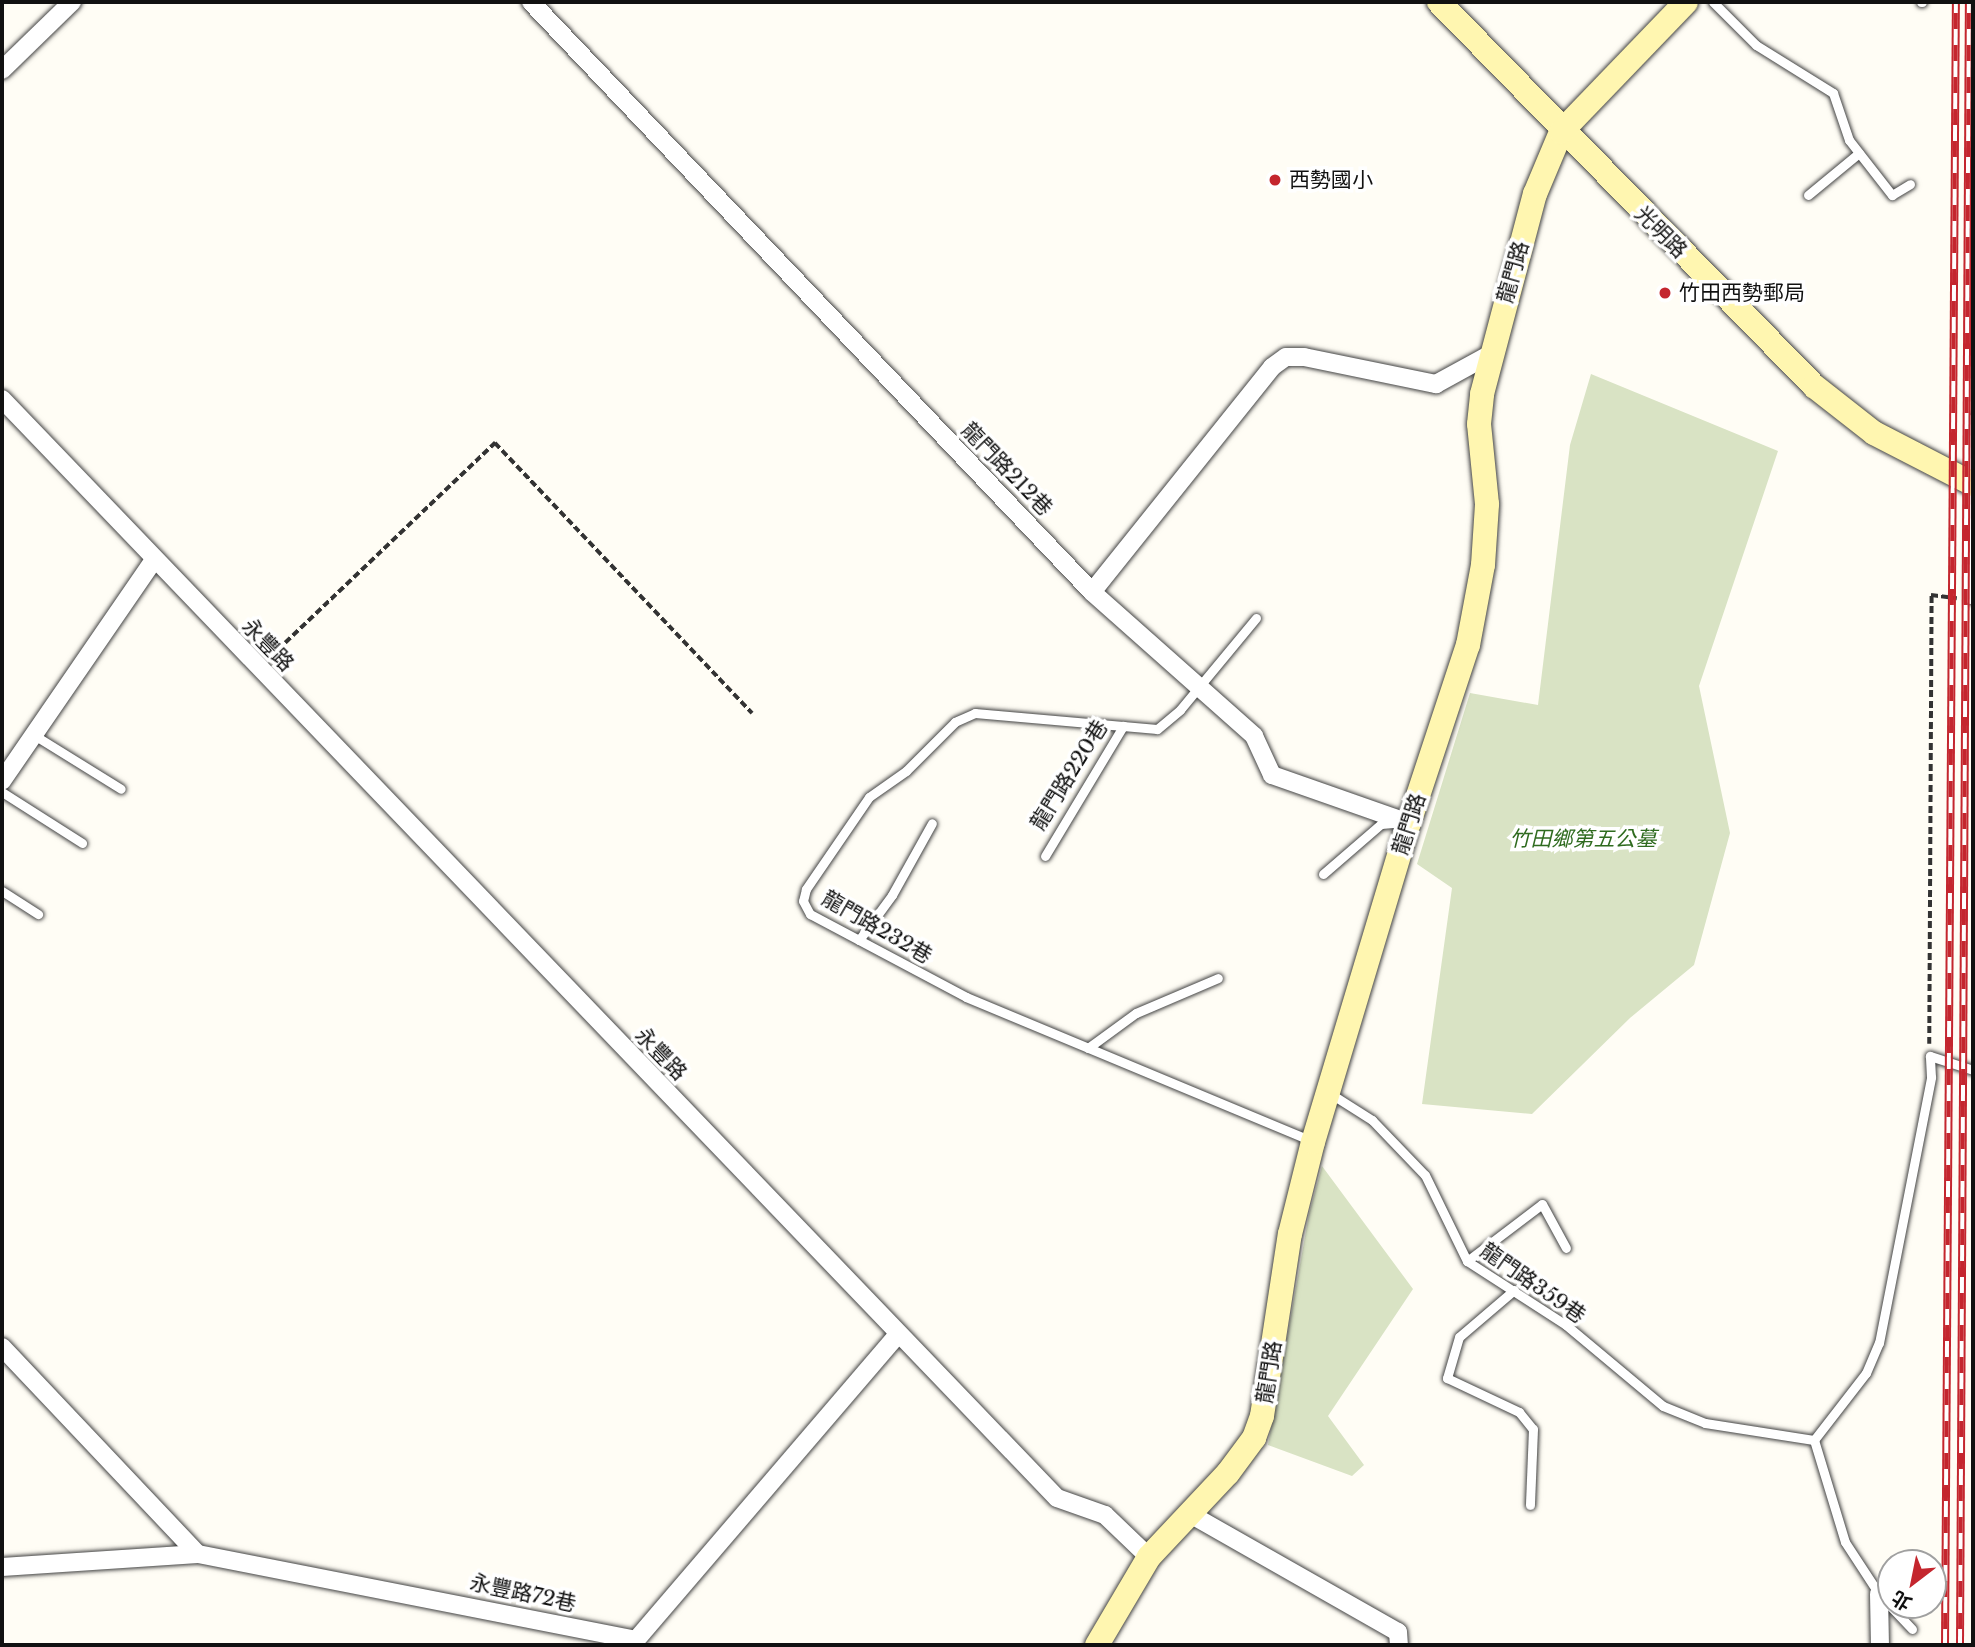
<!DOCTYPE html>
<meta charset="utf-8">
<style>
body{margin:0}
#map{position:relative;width:1975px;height:1647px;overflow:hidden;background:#fffdf5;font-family:"Libre Baskerville","Noto Sans TC",serif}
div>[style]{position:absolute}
.cemetery>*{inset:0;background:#d9e3c4}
.path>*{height:3.5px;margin-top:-1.75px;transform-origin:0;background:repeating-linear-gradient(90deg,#333 0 7px,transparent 0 10.5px)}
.roads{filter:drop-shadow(0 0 2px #444) drop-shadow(0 0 2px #444)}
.lane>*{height:9px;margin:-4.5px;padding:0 4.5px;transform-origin:4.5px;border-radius:4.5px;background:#fff}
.street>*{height:18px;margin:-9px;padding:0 9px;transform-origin:9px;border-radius:9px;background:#fff}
.secondary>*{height:24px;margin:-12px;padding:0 12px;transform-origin:12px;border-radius:12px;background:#fff6b0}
.rail>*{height:8px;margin-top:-4px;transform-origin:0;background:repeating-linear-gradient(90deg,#fff 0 16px,#c4262e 0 32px);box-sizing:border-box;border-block:2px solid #c4262e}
.dots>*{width:19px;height:19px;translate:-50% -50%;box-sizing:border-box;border:4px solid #fff;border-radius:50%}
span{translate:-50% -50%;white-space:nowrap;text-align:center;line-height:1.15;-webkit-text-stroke:7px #fff;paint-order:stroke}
.poi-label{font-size:21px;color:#111}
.left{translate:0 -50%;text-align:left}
.street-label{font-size:21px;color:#111}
.park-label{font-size:21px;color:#2f6b1f;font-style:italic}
.frame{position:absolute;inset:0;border:4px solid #111;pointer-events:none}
.north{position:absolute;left:1877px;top:1549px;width:70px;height:70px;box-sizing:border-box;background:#fff;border:2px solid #a0a0a0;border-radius:50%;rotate:212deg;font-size:19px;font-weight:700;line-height:28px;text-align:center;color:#111}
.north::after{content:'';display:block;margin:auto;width:24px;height:32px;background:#c4262e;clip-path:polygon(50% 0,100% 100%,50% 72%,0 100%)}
</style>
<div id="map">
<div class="cemetery">
<div style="clip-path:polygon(1591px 374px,1778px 451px,1699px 686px,1730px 833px,1694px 965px,1630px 1018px,1532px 1114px,1422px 1104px,1452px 888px,1417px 864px,1470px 693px,1538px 705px,1570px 445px)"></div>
<div style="clip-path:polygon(1322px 1166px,1413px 1289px,1328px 1416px,1364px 1465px,1352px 1476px,1268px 1445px,1309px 1214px)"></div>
</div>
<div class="path">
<div style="left:270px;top:657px;width:311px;rotate:-43.6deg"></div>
<div style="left:495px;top:443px;width:373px;rotate:46.4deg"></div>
<div style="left:1929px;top:1044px;width:449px;rotate:-89.7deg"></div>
<div style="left:1931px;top:595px;width:26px;rotate:7deg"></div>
</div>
<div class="roads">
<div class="lane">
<div style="left:1713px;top:2px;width:61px;rotate:45deg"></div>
<div style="left:1756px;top:45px;width:91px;rotate:31.9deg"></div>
<div style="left:1833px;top:93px;width:50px;rotate:71.2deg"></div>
<div style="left:1849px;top:140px;width:70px;rotate:52deg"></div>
<div style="left:1892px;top:195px;width:21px;rotate:-31deg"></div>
<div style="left:1921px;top:2px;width:1px"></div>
<div style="left:1808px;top:195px;width:66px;rotate:-39.5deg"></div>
<div style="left:1970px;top:599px;width:181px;rotate:-89.1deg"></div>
<div style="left:1256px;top:618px;width:119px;rotate:129.6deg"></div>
<div style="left:1180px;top:710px;width:30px;rotate:140deg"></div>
<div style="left:1157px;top:729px;width:183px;rotate:-175deg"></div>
<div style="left:975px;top:713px;width:22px;rotate:156deg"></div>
<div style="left:955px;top:722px;width:69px;rotate:135deg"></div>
<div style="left:906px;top:771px;width:45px;rotate:144.9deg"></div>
<div style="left:869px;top:797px;width:112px;rotate:124.4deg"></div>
<div style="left:806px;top:889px;width:12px;rotate:104deg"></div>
<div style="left:803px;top:901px;width:15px;rotate:62deg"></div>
<div style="left:810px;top:914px;width:177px;rotate:28deg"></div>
<div style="left:966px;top:997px;width:375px;rotate:22.6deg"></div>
<div style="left:34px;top:735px;width:102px;rotate:31.8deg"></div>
<div style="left:2px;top:792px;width:95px;rotate:32.5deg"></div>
<div style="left:1045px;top:856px;width:152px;rotate:-59deg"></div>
<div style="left:1323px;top:874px;width:77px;rotate:-40.8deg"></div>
<div style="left:1381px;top:824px;width:12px;rotate:-5deg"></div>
<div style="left:2px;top:891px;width:43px;rotate:32.6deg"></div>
<div style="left:859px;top:940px;width:56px;rotate:-53.7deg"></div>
<div style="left:892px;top:895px;width:82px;rotate:-60.9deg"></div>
<div style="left:1088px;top:1048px;width:59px;rotate:-36.1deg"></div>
<div style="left:1136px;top:1013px;width:89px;rotate:-23.1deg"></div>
<div style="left:1331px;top:1094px;width:49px;rotate:32.4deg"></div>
<div style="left:1372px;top:1120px;width:76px;rotate:46.1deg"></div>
<div style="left:1425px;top:1175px;width:96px;rotate:64deg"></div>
<div style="left:1467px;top:1261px;width:118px;rotate:32.9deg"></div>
<div style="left:1566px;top:1325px;width:126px;rotate:39.9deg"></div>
<div style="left:1663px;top:1406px;width:45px;rotate:22deg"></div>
<div style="left:1705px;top:1423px;width:110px;rotate:8.9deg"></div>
<div style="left:1467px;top:1261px;width:94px;rotate:-37.2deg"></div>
<div style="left:1542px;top:1204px;width:50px;rotate:61.4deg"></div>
<div style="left:1514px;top:1290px;width:72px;rotate:139.5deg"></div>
<div style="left:1459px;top:1337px;width:43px;rotate:106.3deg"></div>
<div style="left:1447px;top:1378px;width:80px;rotate:25.3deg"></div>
<div style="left:1519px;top:1412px;width:22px;rotate:51deg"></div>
<div style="left:1533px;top:1429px;width:76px;rotate:92.3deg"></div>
<div style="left:1912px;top:1629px;width:48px;rotate:-133.3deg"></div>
<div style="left:1879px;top:1594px;width:62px;rotate:-123.2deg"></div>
<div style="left:1845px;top:1542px;width:107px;rotate:-106.9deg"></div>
<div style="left:1814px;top:1440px;width:85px;rotate:-52.2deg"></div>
<div style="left:1866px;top:1373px;width:33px;rotate:-67deg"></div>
<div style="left:1879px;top:1343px;width:271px;rotate:-78.9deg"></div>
<div style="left:1931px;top:1077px;width:21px;rotate:-93deg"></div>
<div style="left:1930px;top:1056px;width:45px;rotate:18deg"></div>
</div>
<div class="street">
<div style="left:531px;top:2px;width:814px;rotate:46.44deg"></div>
<div style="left:1092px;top:592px;width:217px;rotate:41.6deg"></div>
<div style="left:1254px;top:736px;width:43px;rotate:65.2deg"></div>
<div style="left:1272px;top:775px;width:145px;rotate:19.3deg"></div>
<div style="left:2px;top:70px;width:98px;rotate:-44.2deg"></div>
<div style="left:2px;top:399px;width:1523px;rotate:46.17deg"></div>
<div style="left:1057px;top:1498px;width:51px;rotate:19.5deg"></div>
<div style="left:1105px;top:1515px;width:61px;rotate:43.7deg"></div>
<div style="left:1092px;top:592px;width:288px;rotate:-51.3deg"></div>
<div style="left:1272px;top:367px;width:17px;rotate:-36deg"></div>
<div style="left:1286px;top:357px;width:18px"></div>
<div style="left:1304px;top:357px;width:135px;rotate:11.6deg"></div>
<div style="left:1436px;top:384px;width:60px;rotate:-28.7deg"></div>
<div style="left:2px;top:781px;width:268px;rotate:-55.5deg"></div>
<div style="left:2px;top:1347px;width:285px;rotate:46.6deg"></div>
<div style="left:1190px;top:1514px;width:239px;rotate:29.6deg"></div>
<div style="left:1398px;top:1632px;width:13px;rotate:86deg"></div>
<div style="left:2px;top:1567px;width:196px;rotate:-3.8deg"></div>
<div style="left:198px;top:1554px;width:446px;rotate:11.1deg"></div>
<div style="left:636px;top:1640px;width:403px;rotate:-49.4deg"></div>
<div style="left:1879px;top:1594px;width:51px;rotate:88.9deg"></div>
</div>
<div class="secondary">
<div style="left:1439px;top:2px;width:537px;rotate:45.68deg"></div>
<div style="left:1814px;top:386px;width:76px;rotate:38.1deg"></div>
<div style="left:1874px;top:433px;width:111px;rotate:27.3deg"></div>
<div style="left:1097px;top:1645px;width:102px;rotate:-59.4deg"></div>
<div style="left:1149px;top:1557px;width:115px;rotate:-46.8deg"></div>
<div style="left:1228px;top:1473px;width:44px;rotate:-53.4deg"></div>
<div style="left:1254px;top:1438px;width:23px;rotate:-70deg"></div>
<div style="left:1262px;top:1416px;width:184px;rotate:-81.3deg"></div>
<div style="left:1290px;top:1234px;width:95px;rotate:-76deg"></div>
<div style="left:1313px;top:1142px;width:333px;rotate:-73.3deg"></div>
<div style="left:1409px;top:823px;width:188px;rotate:-71.7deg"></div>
<div style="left:1468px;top:645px;width:81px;rotate:-79.4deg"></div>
<div style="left:1483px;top:565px;width:61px;rotate:-86.2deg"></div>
<div style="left:1487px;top:504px;width:80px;rotate:-95.7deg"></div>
<div style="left:1479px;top:424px;width:30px;rotate:-84deg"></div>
<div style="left:1482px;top:394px;width:207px;rotate:-75.2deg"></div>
<div style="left:1535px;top:194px;width:67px;rotate:-67.2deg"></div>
<div style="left:1561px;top:132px;width:180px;rotate:-46.1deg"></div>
</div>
</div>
<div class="rail">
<div style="left:1945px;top:1645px;width:1643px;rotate:-89.62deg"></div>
<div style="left:1960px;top:1645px;width:1643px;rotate:-89.69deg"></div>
</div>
<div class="dots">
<div style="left:1275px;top:180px;background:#c4262e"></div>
<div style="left:1665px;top:293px;background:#c4262e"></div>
</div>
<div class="poi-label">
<span class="left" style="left:1289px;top:180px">西勢國小</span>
<span class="left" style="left:1679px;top:293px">竹田西勢郵局</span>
</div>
<div class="street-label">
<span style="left:1661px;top:232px;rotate:45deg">光明路</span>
<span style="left:1513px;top:272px;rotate:-74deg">龍門路</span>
<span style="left:1007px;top:469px;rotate:46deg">龍門路212巷</span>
<span style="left:268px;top:645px;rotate:46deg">永豐路</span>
<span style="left:1069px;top:775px;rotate:-58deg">龍門路220巷</span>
<span style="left:1409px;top:824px;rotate:-72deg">龍門路</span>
<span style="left:877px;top:927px;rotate:30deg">龍門路232巷</span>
<span style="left:661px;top:1054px;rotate:46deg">永豐路</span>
<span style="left:1533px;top:1283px;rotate:35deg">龍門路359巷</span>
<span style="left:1269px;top:1372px;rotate:-81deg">龍門路</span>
<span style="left:523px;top:1593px;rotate:12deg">永豐路72巷</span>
</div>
<div class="park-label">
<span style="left:1583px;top:839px">竹田鄉第五公墓</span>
</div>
<div class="frame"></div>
<div class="north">北</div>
</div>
